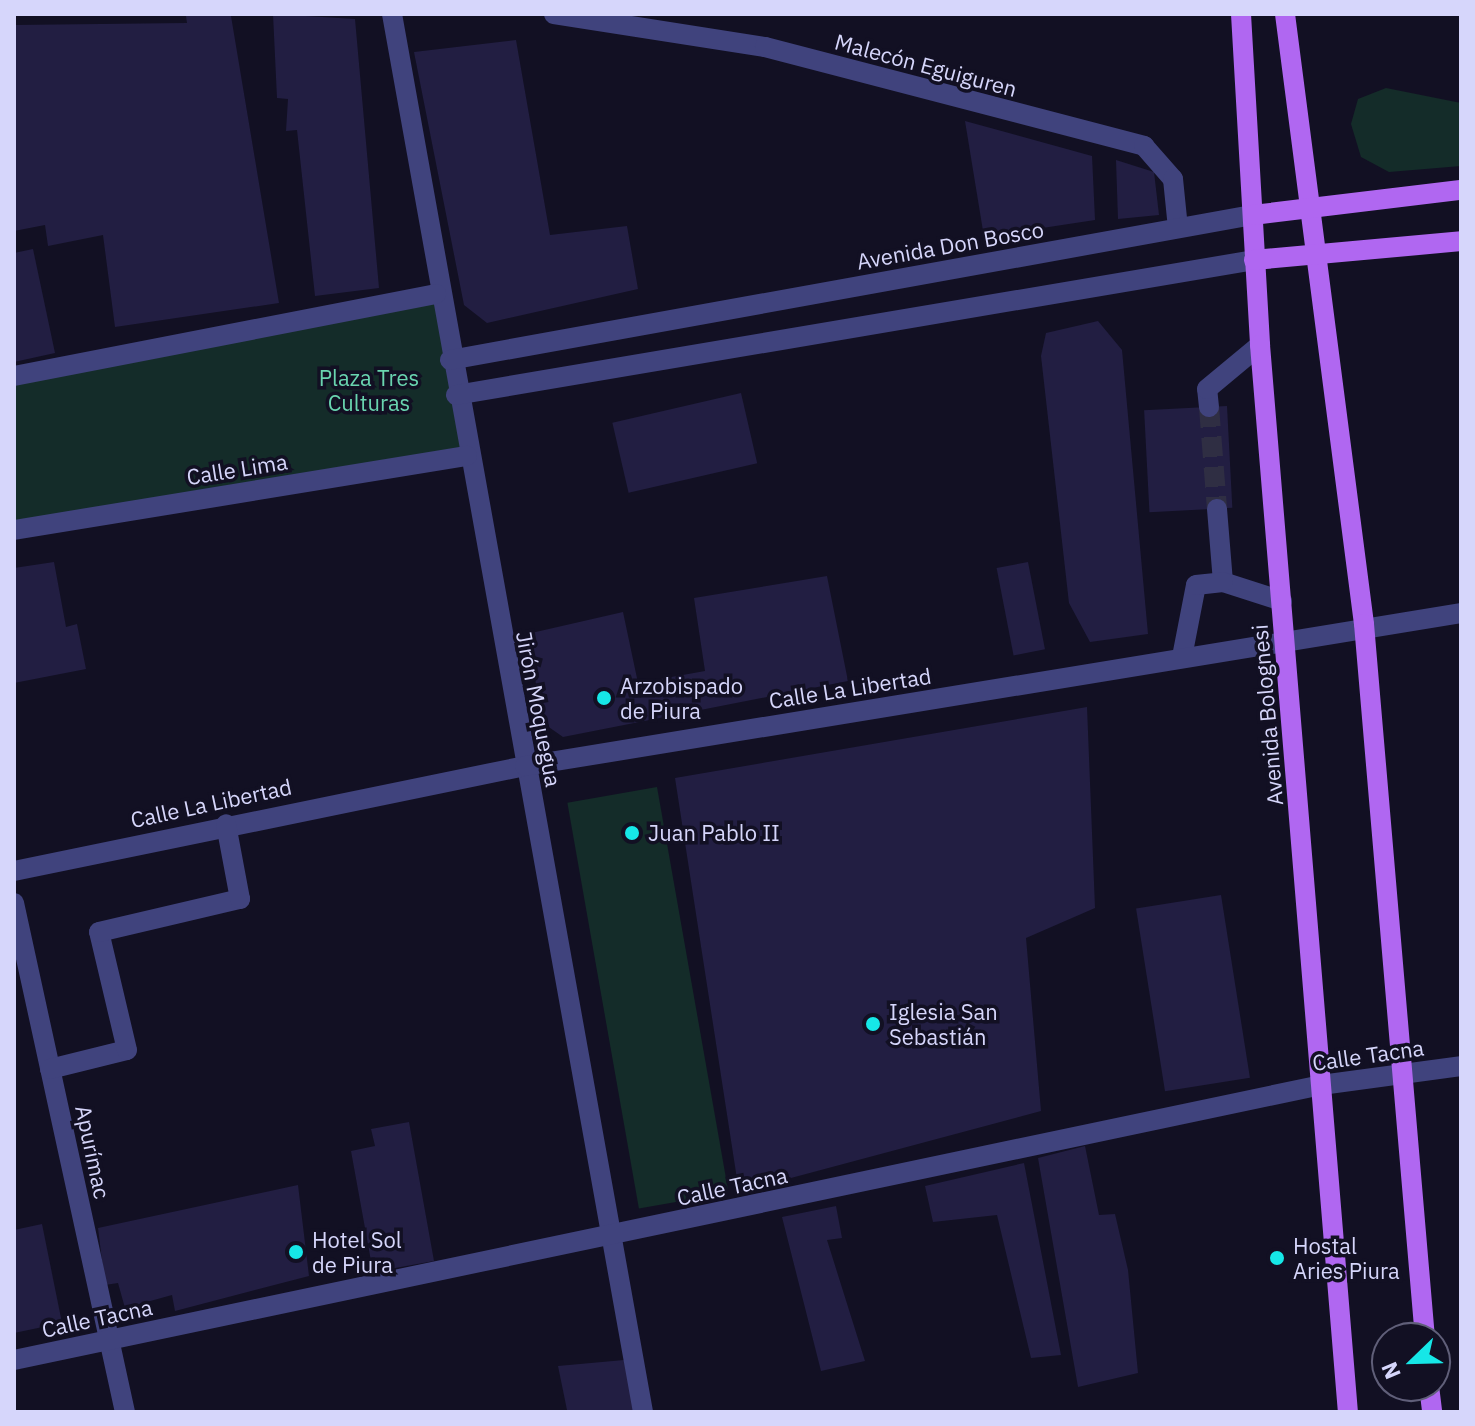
<!DOCTYPE html>
<meta charset="utf-8">
<style>
body{margin:0}
#map{position:relative;width:1475px;height:1426px;overflow:hidden;background:#121023;font-family:"IBM Plex Sans",sans-serif}
div>[style]{position:absolute}
.green>*{inset:0;background:#142c29;transform-origin:0 0}
.building>*{inset:0;background:#221e42;transform-origin:0 0}
.minor-tunnel>*{height:20px;margin-top:-10px;transform-origin:0;background:repeating-linear-gradient(90deg,#2f2e43 0 20px,transparent 0 30px)}
.minor>*{height:20px;margin:-10px;padding:0 10px;transform-origin:10px;border-radius:10px;background:#40437d}
.major>*{height:20px;margin:-10px;padding:0 10px;transform-origin:10px;border-radius:10px;background:#b067f1}
.dots>*{width:22px;height:22px;translate:-50% -50%;box-sizing:border-box;border:4px solid #121023;border-radius:50%}
span{translate:-50% -50%;white-space:nowrap;text-align:center;line-height:1.15;-webkit-text-stroke:7px #121023;paint-order:stroke}
.street-label{font-size:22px;color:#d6d6fb}
.park-label{font-size:22px;color:#69d4af}
.poi-label{font-size:22px;color:#d6d6fb}
.left{translate:0 -50%;text-align:left}
.frame{position:absolute;inset:0;border:16px solid #d6d6fb;pointer-events:none}
.north{position:absolute;left:1371px;top:1322px;width:80px;height:80px;box-sizing:border-box;background:#121023;border:2px solid #605f79;border-radius:50%;rotate:247deg;font-size:22px;font-weight:700;line-height:32px;text-align:center;color:#d6d6fb}
.north::after{content:'';display:block;margin:auto;width:28px;height:36px;background:#16e7e7;clip-path:polygon(50% 0,100% 100%,50% 72%,0 100%)}
</style>
<div id="map">
<div class="green">
<div style="clip-path:polygon(1386px 88px,1461px 103px,1461px 166px,1389px 172px,1361px 157px,1351px 124px,1358px 99px)"></div>
<div style="clip-path:polygon(436px 294px,467px 456px,14px 530px,14px 376px)"></div>
<div style="left:657px;top:787px;width:412px;height:91px;rotate:80deg"></div>
</div>
<div class="building">
<div style="clip-path:polygon(273px 14px,355px 19px,379px 288px,315px 296px,297px 130px,286px 131px,288px 99px,277px 98px)"></div>
<div style="clip-path:polygon(186px 16px,231px 16px,279px 303px,115px 327px,103px 235px,48px 246px,45px 225px,14px 231px,14px 25px,187px 23px)"></div>
<div style="clip-path:polygon(516px 40px,550px 235px,627px 226px,638px 289px,487px 323px,464px 305px,414px 52px)"></div>
<div style="clip-path:polygon(965px 121px,1092px 156px,1095px 220px,984px 237px)"></div>
<div style="clip-path:polygon(1116px 160px,1154px 172px,1159px 215px,1118px 219px)"></div>
<div style="clip-path:polygon(33px 249px,55px 353px,14px 362px,14px 253px)"></div>
<div style="clip-path:polygon(1098px 321px,1122px 350px,1148px 634px,1090px 642px,1069px 603px,1041px 356px,1046px 333px)"></div>
<div style="left:741px;top:393px;width:72px;height:132px;rotate:77deg"></div>
<div style="left:1227px;top:406px;width:102px;height:83px;rotate:87deg"></div>
<div style="clip-path:polygon(54px 562px,66px 627px,77px 624px,86px 669px,14px 683px,14px 568px)"></div>
<div style="left:1028px;top:562px;width:89px;height:32px;rotate:79deg"></div>
<div style="clip-path:polygon(827px 576px,848px 681px,563px 737px,543px 723px,527px 634px,623px 612px,638px 683px,705px 671px,694px 598px)"></div>
<div style="clip-path:polygon(1087px 707px,1095px 908px,1026px 938px,1041px 1111px,739px 1192px,675px 778px)"></div>
<div style="left:1221px;top:895px;width:185px;height:86px;rotate:81deg"></div>
<div style="clip-path:polygon(409px 1122px,434px 1261px,373px 1272px,351px 1151px,375px 1146px,371px 1129px)"></div>
<div style="clip-path:polygon(1085px 1146px,1099px 1215px,1115px 1214px,1128px 1270px,1138px 1373px,1078px 1387px,1038px 1158px)"></div>
<div style="clip-path:polygon(1024px 1163px,1061px 1355px,1031px 1358px,997px 1215px,933px 1222px,925px 1186px)"></div>
<div style="clip-path:polygon(298px 1185px,309px 1276px,175px 1311px,172px 1295px,125px 1308px,118px 1283px,105px 1285px,98px 1228px)"></div>
<div style="clip-path:polygon(836px 1206px,842px 1238px,827px 1240px,865px 1361px,821px 1371px,782px 1217px)"></div>
<div style="clip-path:polygon(42px 1224px,62px 1323px,14px 1333px,14px 1230px)"></div>
<div style="clip-path:polygon(624px 1360px,635px 1412px,567px 1410px,558px 1366px)"></div>
</div>
<div class="minor-tunnel">
<div style="left:1209px;top:407px;width:102px;rotate:85.5deg"></div>
</div>
<div class="minor">
<div style="left:392px;top:14px;width:1420px;rotate:79.82deg"></div>
<div style="left:554px;top:14px;width:214px;rotate:8.9deg"></div>
<div style="left:765px;top:47px;width:392px;rotate:14.6deg"></div>
<div style="left:1144px;top:146px;width:44px;rotate:48.7deg"></div>
<div style="left:1173px;top:179px;width:49px;rotate:84.2deg"></div>
<div style="left:450px;top:360px;width:816px;rotate:-10.24deg"></div>
<div style="left:14px;top:376px;width:430px;rotate:-11deg"></div>
<div style="left:456px;top:395px;width:809px;rotate:-9.6deg"></div>
<div style="left:1209px;top:407px;width:18px;rotate:-96deg"></div>
<div style="left:1207px;top:389px;width:69px;rotate:-39.7deg"></div>
<div style="left:1217px;top:509px;width:73px;rotate:85.3deg"></div>
<div style="left:1223px;top:582px;width:62px;rotate:17.9deg"></div>
<div style="left:14px;top:530px;width:459px;rotate:-9.3deg"></div>
<div style="left:1182px;top:657px;width:73px;rotate:-79deg"></div>
<div style="left:1196px;top:585px;width:27px;rotate:-6deg"></div>
<div style="left:14px;top:871px;width:522px;rotate:-11.61deg"></div>
<div style="left:525px;top:766px;width:948px;rotate:-9.28deg"></div>
<div style="left:14px;top:903px;width:521px;rotate:77.7deg"></div>
<div style="left:50px;top:1069px;width:79px;rotate:-13.9deg"></div>
<div style="left:127px;top:1050px;width:121px;rotate:-103.3deg"></div>
<div style="left:99px;top:932px;width:145px;rotate:-13.2deg"></div>
<div style="left:240px;top:899px;width:76px;rotate:-100.6deg"></div>
<div style="left:14px;top:1360px;width:1336px;rotate:-11.88deg"></div>
<div style="left:1321px;top:1085px;width:141px;rotate:-7.7deg"></div>
</div>
<div class="major">
<div style="left:1241px;top:14px;width:332px;rotate:86.7deg"></div>
<div style="left:1260px;top:345px;width:1071px;rotate:85.29deg"></div>
<div style="left:1285px;top:14px;width:615px;rotate:82.62deg"></div>
<div style="left:1364px;top:624px;width:717px;rotate:85.12deg"></div>
<div style="left:1253px;top:215px;width:209px;rotate:-6.9deg"></div>
<div style="left:1254px;top:260px;width:208px;rotate:-5.2deg"></div>
<div style="left:1429px;top:1386px;width:26px;rotate:83deg"></div>
</div>
<div class="dots">
<div style="left:604px;top:698px;background:#16e7e7"></div>
<div style="left:632px;top:833px;background:#16e7e7"></div>
<div style="left:873px;top:1024px;background:#16e7e7"></div>
<div style="left:296px;top:1252px;background:#16e7e7"></div>
<div style="left:1277px;top:1258px;background:#16e7e7"></div>
</div>
<div class="street-label">
<span style="left:926px;top:65px;rotate:15deg">Malecón Eguiguren</span>
<span style="left:950px;top:245px;rotate:-10deg">Avenida Don Bosco</span>
<span style="left:237px;top:469px;rotate:-9deg">Calle Lima</span>
<span style="left:850px;top:688px;rotate:-9deg">Calle La Libertad</span>
<span style="left:539px;top:709px;rotate:79deg">Jirón Moquegua</span>
<span style="left:1267px;top:715px;rotate:-95deg">Avenida Bolognesi</span>
<span style="left:211px;top:803px;rotate:-12deg">Calle La Libertad</span>
<span style="left:1368px;top:1055px;rotate:-8deg">Calle Tacna</span>
<span style="left:93px;top:1152px;rotate:78deg">Apurímac</span>
<span style="left:732px;top:1186px;rotate:-12deg">Calle Tacna</span>
<span style="left:97px;top:1318px;rotate:-12deg">Calle Tacna</span>
</div>
<div class="park-label">
<span style="left:369px;top:390px">Plaza Tres<br>Culturas</span>
</div>
<div class="poi-label">
<span class="left" style="left:620px;top:698px">Arzobispado<br>de Piura</span>
<span class="left" style="left:648px;top:833px">Juan Pablo II</span>
<span class="left" style="left:889px;top:1024px">Iglesia San<br>Sebastián</span>
<span class="left" style="left:312px;top:1252px">Hotel Sol<br>de Piura</span>
<span class="left" style="left:1293px;top:1258px">Hostal<br>Aries Piura</span>
</div>
<div class="frame"></div>
<div class="north">N</div>
</div>
